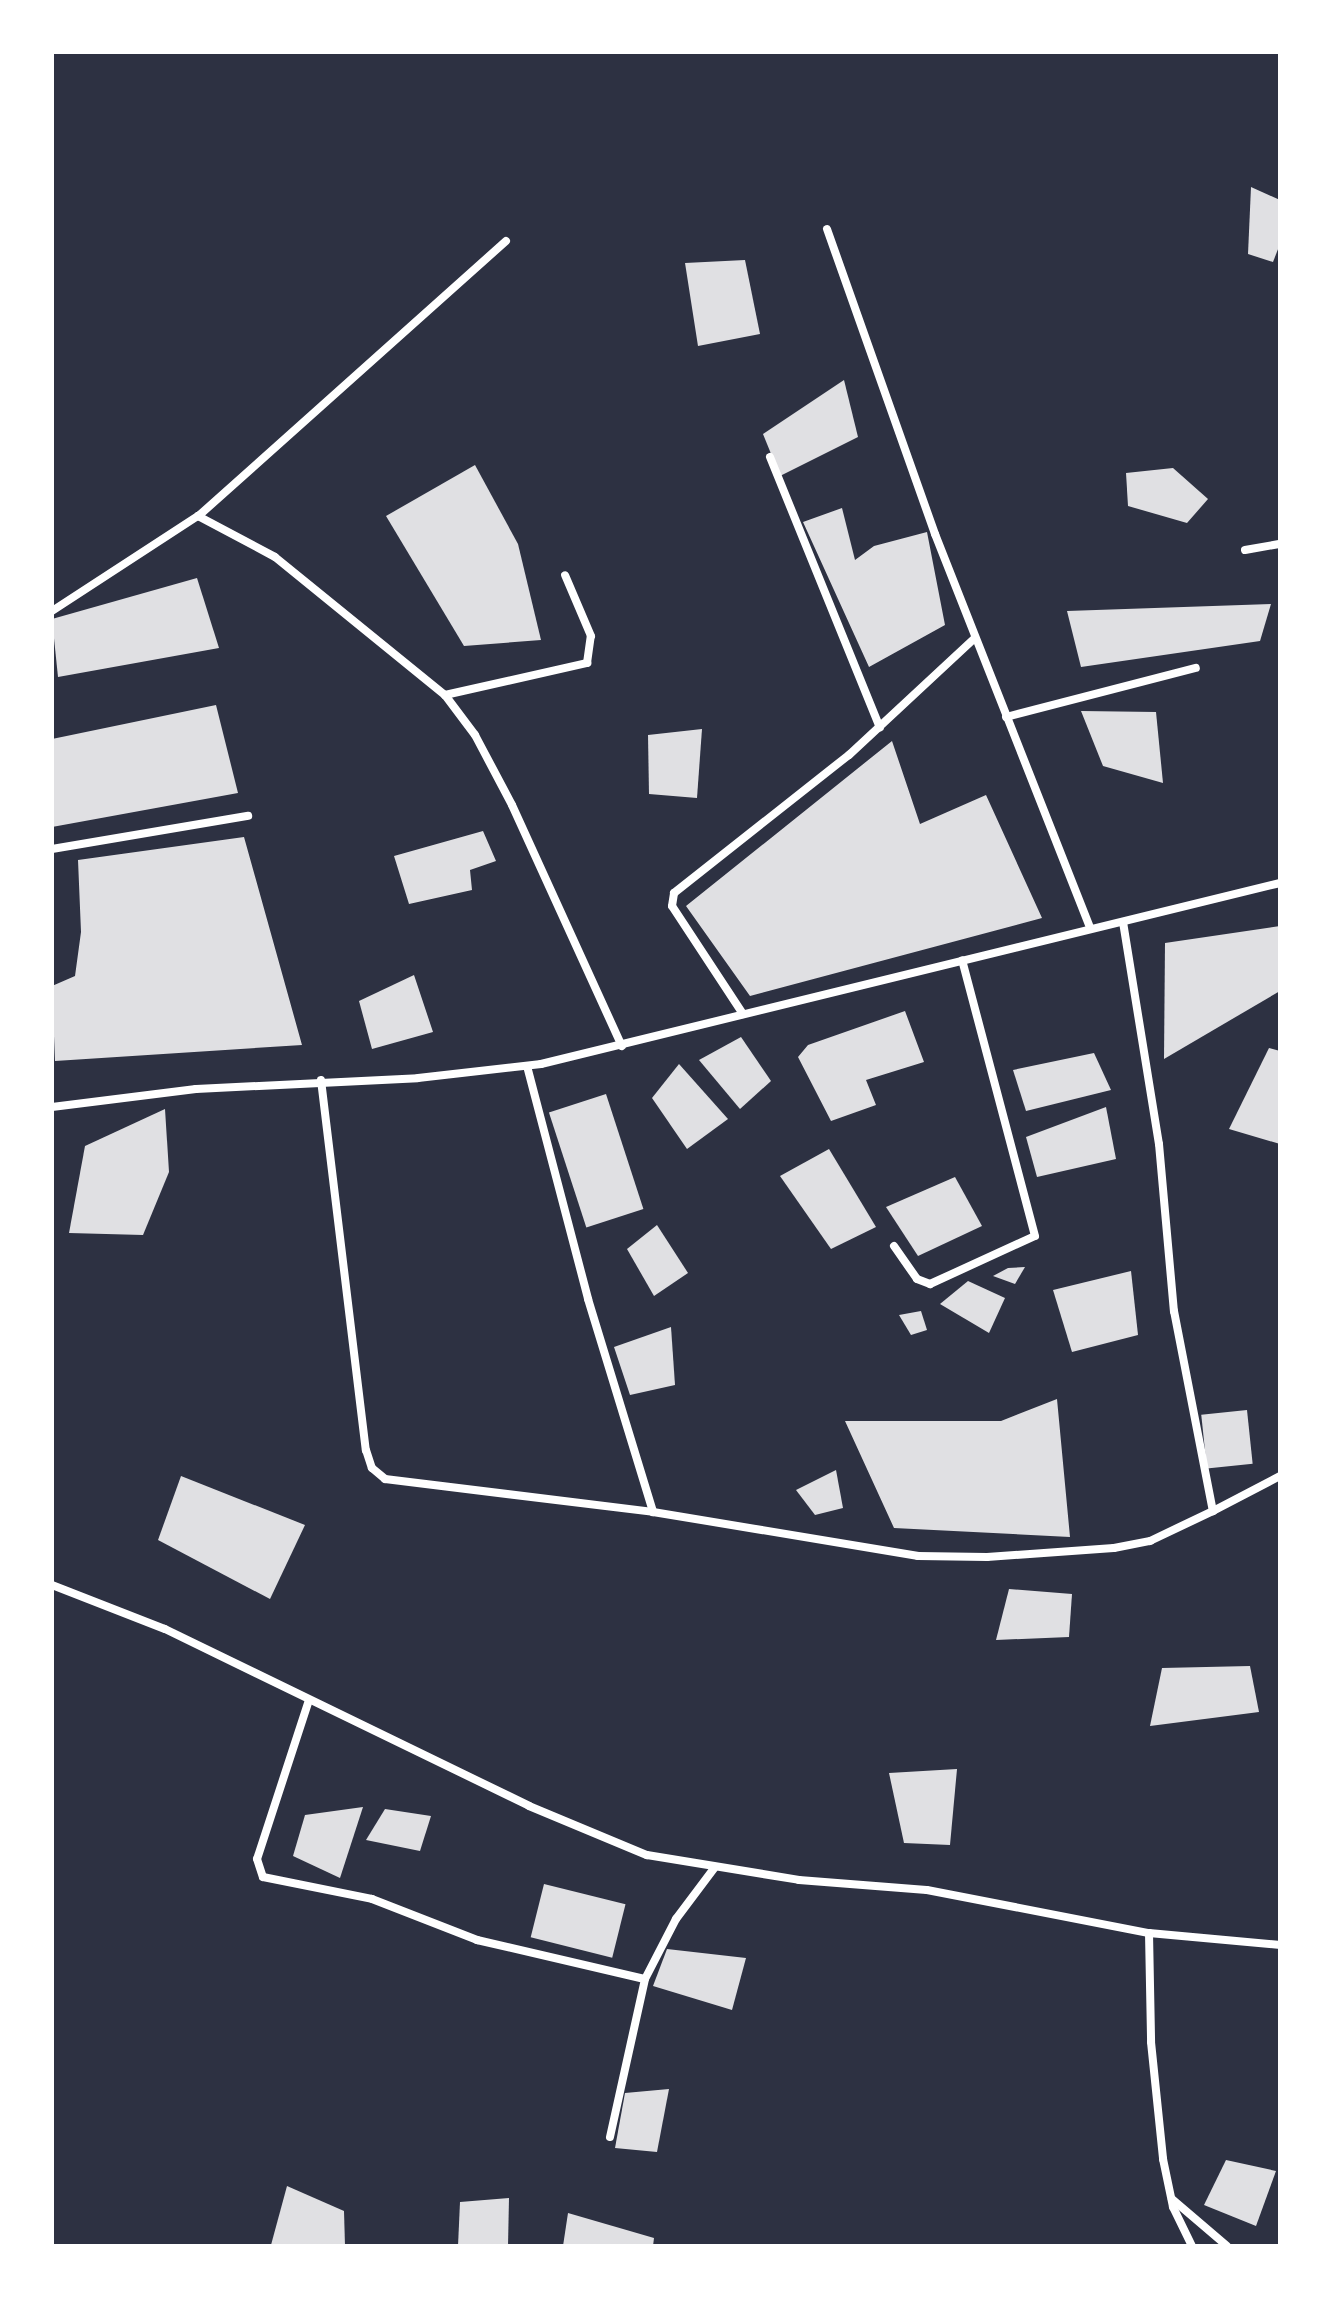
<!DOCTYPE html>
<style>
body{margin:0}
#map{position:relative;width:1332px;height:2298px;overflow:hidden;background:#2d3142;font-family:Commissioner,sans-serif}
div>[style]{position:absolute}
.building>*{inset:0;background:#e0e0e3;transform-origin:0 0}
.minor>*{height:8px;margin:-4px;padding:0 4px;transform-origin:4px;border-radius:4px;background:#fff}
span{translate:-50% -50%;white-space:nowrap;text-align:center;line-height:1.15;-webkit-text-stroke:7px #fff;paint-order:stroke}
.frame{position:absolute;inset:0;border:54px solid #fff;pointer-events:none}
</style>
<div id="map">
<div class="building">
<div style="clip-path:polygon(1251px 187px,1280px 200px,1280px 244px,1273px 262px,1248px 254px)"></div>
<div style="clip-path:polygon(745px 260px,760px 334px,698px 346px,685px 263px)"></div>
<div style="clip-path:polygon(844px 380px,858px 437px,780px 476px,763px 434px)"></div>
<div style="clip-path:polygon(475px 465px,518px 544px,541px 640px,464px 646px,386px 516px)"></div>
<div style="clip-path:polygon(1173px 468px,1208px 499px,1187px 523px,1128px 506px,1126px 473px)"></div>
<div style="clip-path:polygon(842px 508px,855px 560px,874px 546px,927px 532px,945px 625px,869px 667px,803px 522px)"></div>
<div style="clip-path:polygon(197px 578px,219px 648px,58px 677px,52px 619px)"></div>
<div style="clip-path:polygon(1271px 604px,1260px 641px,1081px 667px,1067px 611px)"></div>
<div style="clip-path:polygon(216px 705px,238px 793px,52px 827px,52px 739px)"></div>
<div style="clip-path:polygon(1081px 711px,1156px 712px,1163px 783px,1103px 766px)"></div>
<div style="clip-path:polygon(702px 729px,697px 798px,649px 794px,648px 735px)"></div>
<div style="clip-path:polygon(892px 741px,920px 824px,986px 795px,1042px 918px,750px 996px,686px 906px)"></div>
<div style="clip-path:polygon(483px 831px,496px 861px,470px 870px,472px 890px,409px 904px,394px 856px)"></div>
<div style="clip-path:polygon(244px 837px,302px 1045px,55px 1061px,52px 986px,75px 976px,81px 932px,78px 860px)"></div>
<div style="clip-path:polygon(1280px 926px,1280px 991px,1164px 1059px,1165px 943px)"></div>
<div style="clip-path:polygon(414px 975px,433px 1032px,372px 1049px,359px 1001px)"></div>
<div style="clip-path:polygon(905px 1011px,924px 1062px,866px 1080px,876px 1105px,831px 1121px,798px 1057px,808px 1045px)"></div>
<div style="clip-path:polygon(741px 1037px,771px 1081px,740px 1109px,699px 1060px)"></div>
<div style="clip-path:polygon(1269px 1048px,1280px 1051px,1280px 1144px,1229px 1129px)"></div>
<div style="clip-path:polygon(1094px 1053px,1111px 1090px,1026px 1111px,1013px 1070px)"></div>
<div style="clip-path:polygon(679px 1064px,728px 1119px,687px 1149px,652px 1098px)"></div>
<div style="left:606px;top:1094px;width:121px;height:60px;rotate:72deg"></div>
<div style="clip-path:polygon(1106px 1107px,1116px 1159px,1037px 1177px,1026px 1137px)"></div>
<div style="clip-path:polygon(165px 1109px,169px 1172px,143px 1235px,69px 1233px,85px 1146px)"></div>
<div style="clip-path:polygon(829px 1149px,876px 1227px,831px 1249px,780px 1176px)"></div>
<div style="clip-path:polygon(955px 1177px,982px 1226px,918px 1256px,886px 1207px)"></div>
<div style="clip-path:polygon(657px 1225px,688px 1273px,654px 1296px,627px 1249px)"></div>
<div style="clip-path:polygon(1025px 1267px,1015px 1284px,993px 1276px,1008px 1268px)"></div>
<div style="clip-path:polygon(1131px 1271px,1138px 1335px,1072px 1352px,1053px 1290px)"></div>
<div style="clip-path:polygon(968px 1281px,1005px 1298px,989px 1333px,940px 1304px)"></div>
<div style="clip-path:polygon(921px 1311px,927px 1330px,911px 1335px,899px 1315px)"></div>
<div style="clip-path:polygon(671px 1327px,675px 1385px,630px 1395px,614px 1347px)"></div>
<div style="clip-path:polygon(1057px 1399px,1070px 1537px,894px 1528px,845px 1421px,1001px 1421px)"></div>
<div style="left:1247px;top:1410px;width:54px;height:46px;rotate:84deg"></div>
<div style="clip-path:polygon(836px 1470px,843px 1508px,815px 1515px,796px 1490px)"></div>
<div style="clip-path:polygon(181px 1476px,305px 1525px,270px 1599px,158px 1540px)"></div>
<div style="clip-path:polygon(1009px 1589px,1072px 1594px,1069px 1637px,996px 1640px)"></div>
<div style="clip-path:polygon(1250px 1666px,1259px 1712px,1150px 1726px,1162px 1668px)"></div>
<div style="clip-path:polygon(957px 1769px,950px 1845px,904px 1843px,889px 1773px)"></div>
<div style="clip-path:polygon(363px 1807px,340px 1878px,293px 1856px,305px 1815px)"></div>
<div style="clip-path:polygon(385px 1809px,431px 1816px,420px 1851px,366px 1840px)"></div>
<div style="left:544px;top:1884px;width:84px;height:55px;rotate:14deg"></div>
<div style="clip-path:polygon(667px 1949px,746px 1958px,732px 2010px,653px 1986px)"></div>
<div style="clip-path:polygon(669px 2089px,657px 2152px,615px 2148px,625px 2093px)"></div>
<div style="clip-path:polygon(1226px 2160px,1276px 2171px,1256px 2226px,1204px 2205px)"></div>
<div style="clip-path:polygon(287px 2186px,344px 2211px,345px 2246px,271px 2245px)"></div>
<div style="clip-path:polygon(509px 2198px,508px 2246px,458px 2246px,460px 2202px)"></div>
<div style="clip-path:polygon(568px 2213px,654px 2238px,653px 2246px,563px 2246px)"></div>
</div>
<div class="minor">
<div style="left:827px;top:229px;width:324px;rotate:70.5deg"></div>
<div style="left:935px;top:534px;width:423px;rotate:68.5deg"></div>
<div style="left:506px;top:241px;width:413px;rotate:138.2deg"></div>
<div style="left:198px;top:516px;width:87px;rotate:28deg"></div>
<div style="left:275px;top:557px;width:219px;rotate:39.1deg"></div>
<div style="left:445px;top:695px;width:50px;rotate:53.1deg"></div>
<div style="left:475px;top:735px;width:79px;rotate:62.1deg"></div>
<div style="left:512px;top:805px;width:265px;rotate:65.5deg"></div>
<div style="left:770px;top:457px;width:292px;rotate:67.9deg"></div>
<div style="left:1245px;top:550px;width:36px;rotate:-10deg"></div>
<div style="left:52px;top:611px;width:174px;rotate:-33.1deg"></div>
<div style="left:445px;top:695px;width:146px;rotate:-12.7deg"></div>
<div style="left:587px;top:663px;width:27px;rotate:-82deg"></div>
<div style="left:591px;top:636px;width:66px;rotate:-113.1deg"></div>
<div style="left:1006px;top:717px;width:196px;rotate:-14.5deg"></div>
<div style="left:52px;top:849px;width:199px;rotate:-9.6deg"></div>
<div style="left:1123px;top:922px;width:225px;rotate:80.8deg"></div>
<div style="left:1159px;top:1144px;width:168px;rotate:84.9deg"></div>
<div style="left:1174px;top:1311px;width:204px;rotate:79deg"></div>
<div style="left:1213px;top:1511px;width:76px;rotate:-27.6deg"></div>
<div style="left:743px;top:1014px;width:129px;rotate:-123.3deg"></div>
<div style="left:672px;top:906px;width:13px;rotate:-81deg"></div>
<div style="left:674px;top:893px;width:223px;rotate:-38.3deg"></div>
<div style="left:849px;top:755px;width:172px;rotate:-42.9deg"></div>
<div style="left:527px;top:1066px;width:241px;rotate:75.3deg"></div>
<div style="left:588px;top:1299px;width:223px;rotate:73deg"></div>
<div style="left:321px;top:1080px;width:373px;rotate:83.1deg"></div>
<div style="left:366px;top:1450px;width:19px;rotate:72deg"></div>
<div style="left:372px;top:1468px;width:17px;rotate:40deg"></div>
<div style="left:385px;top:1479px;width:270px;rotate:7deg"></div>
<div style="left:653px;top:1512px;width:269px;rotate:9.4deg"></div>
<div style="left:918px;top:1556px;width:69px;rotate:0.8deg"></div>
<div style="left:987px;top:1557px;width:127px;rotate:-4.1deg"></div>
<div style="left:1114px;top:1548px;width:37px;rotate:-11deg"></div>
<div style="left:1150px;top:1541px;width:70px;rotate:-25.5deg"></div>
<div style="left:52px;top:1107px;width:145px;rotate:-7.1deg"></div>
<div style="left:196px;top:1089px;width:222px;rotate:-2.8deg"></div>
<div style="left:418px;top:1078px;width:124px;rotate:-6.5deg"></div>
<div style="left:541px;top:1064px;width:761px;rotate:-13.76deg"></div>
<div style="left:894px;top:1246px;width:40px;rotate:55.1deg"></div>
<div style="left:917px;top:1279px;width:14px;rotate:21deg"></div>
<div style="left:930px;top:1284px;width:115px;rotate:-24.6deg"></div>
<div style="left:1035px;top:1236px;width:285px;rotate:-104.8deg"></div>
<div style="left:52px;top:1585px;width:121px;rotate:21.3deg"></div>
<div style="left:165px;top:1629px;width:405px;rotate:25.9deg"></div>
<div style="left:529px;top:1806px;width:128px;rotate:22.6deg"></div>
<div style="left:647px;top:1855px;width:154px;rotate:9.3deg"></div>
<div style="left:799px;top:1880px;width:128px;rotate:4.5deg"></div>
<div style="left:927px;top:1890px;width:226px;rotate:11deg"></div>
<div style="left:1149px;top:1933px;width:132px;rotate:5.2deg"></div>
<div style="left:309px;top:1700px;width:167px;rotate:108.1deg"></div>
<div style="left:257px;top:1859px;width:19px;rotate:72deg"></div>
<div style="left:263px;top:1877px;width:111px;rotate:11.4deg"></div>
<div style="left:372px;top:1899px;width:113px;rotate:21.3deg"></div>
<div style="left:477px;top:1940px;width:172px;rotate:13.1deg"></div>
<div style="left:1149px;top:1933px;width:109px;rotate:88.9deg"></div>
<div style="left:1151px;top:2042px;width:118px;rotate:84.1deg"></div>
<div style="left:1163px;top:2159px;width:49px;rotate:78.2deg"></div>
<div style="left:1173px;top:2207px;width:43px;rotate:64deg"></div>
<div style="left:610px;top:2137px;width:162px;rotate:-77.5deg"></div>
<div style="left:645px;top:1979px;width:68px;rotate:-62.7deg"></div>
<div style="left:676px;top:1919px;width:65px;rotate:-53.1deg"></div>
<div style="left:1172px;top:2199px;width:72px;rotate:40.5deg"></div>
</div>
<div class="frame"></div>
</div>
